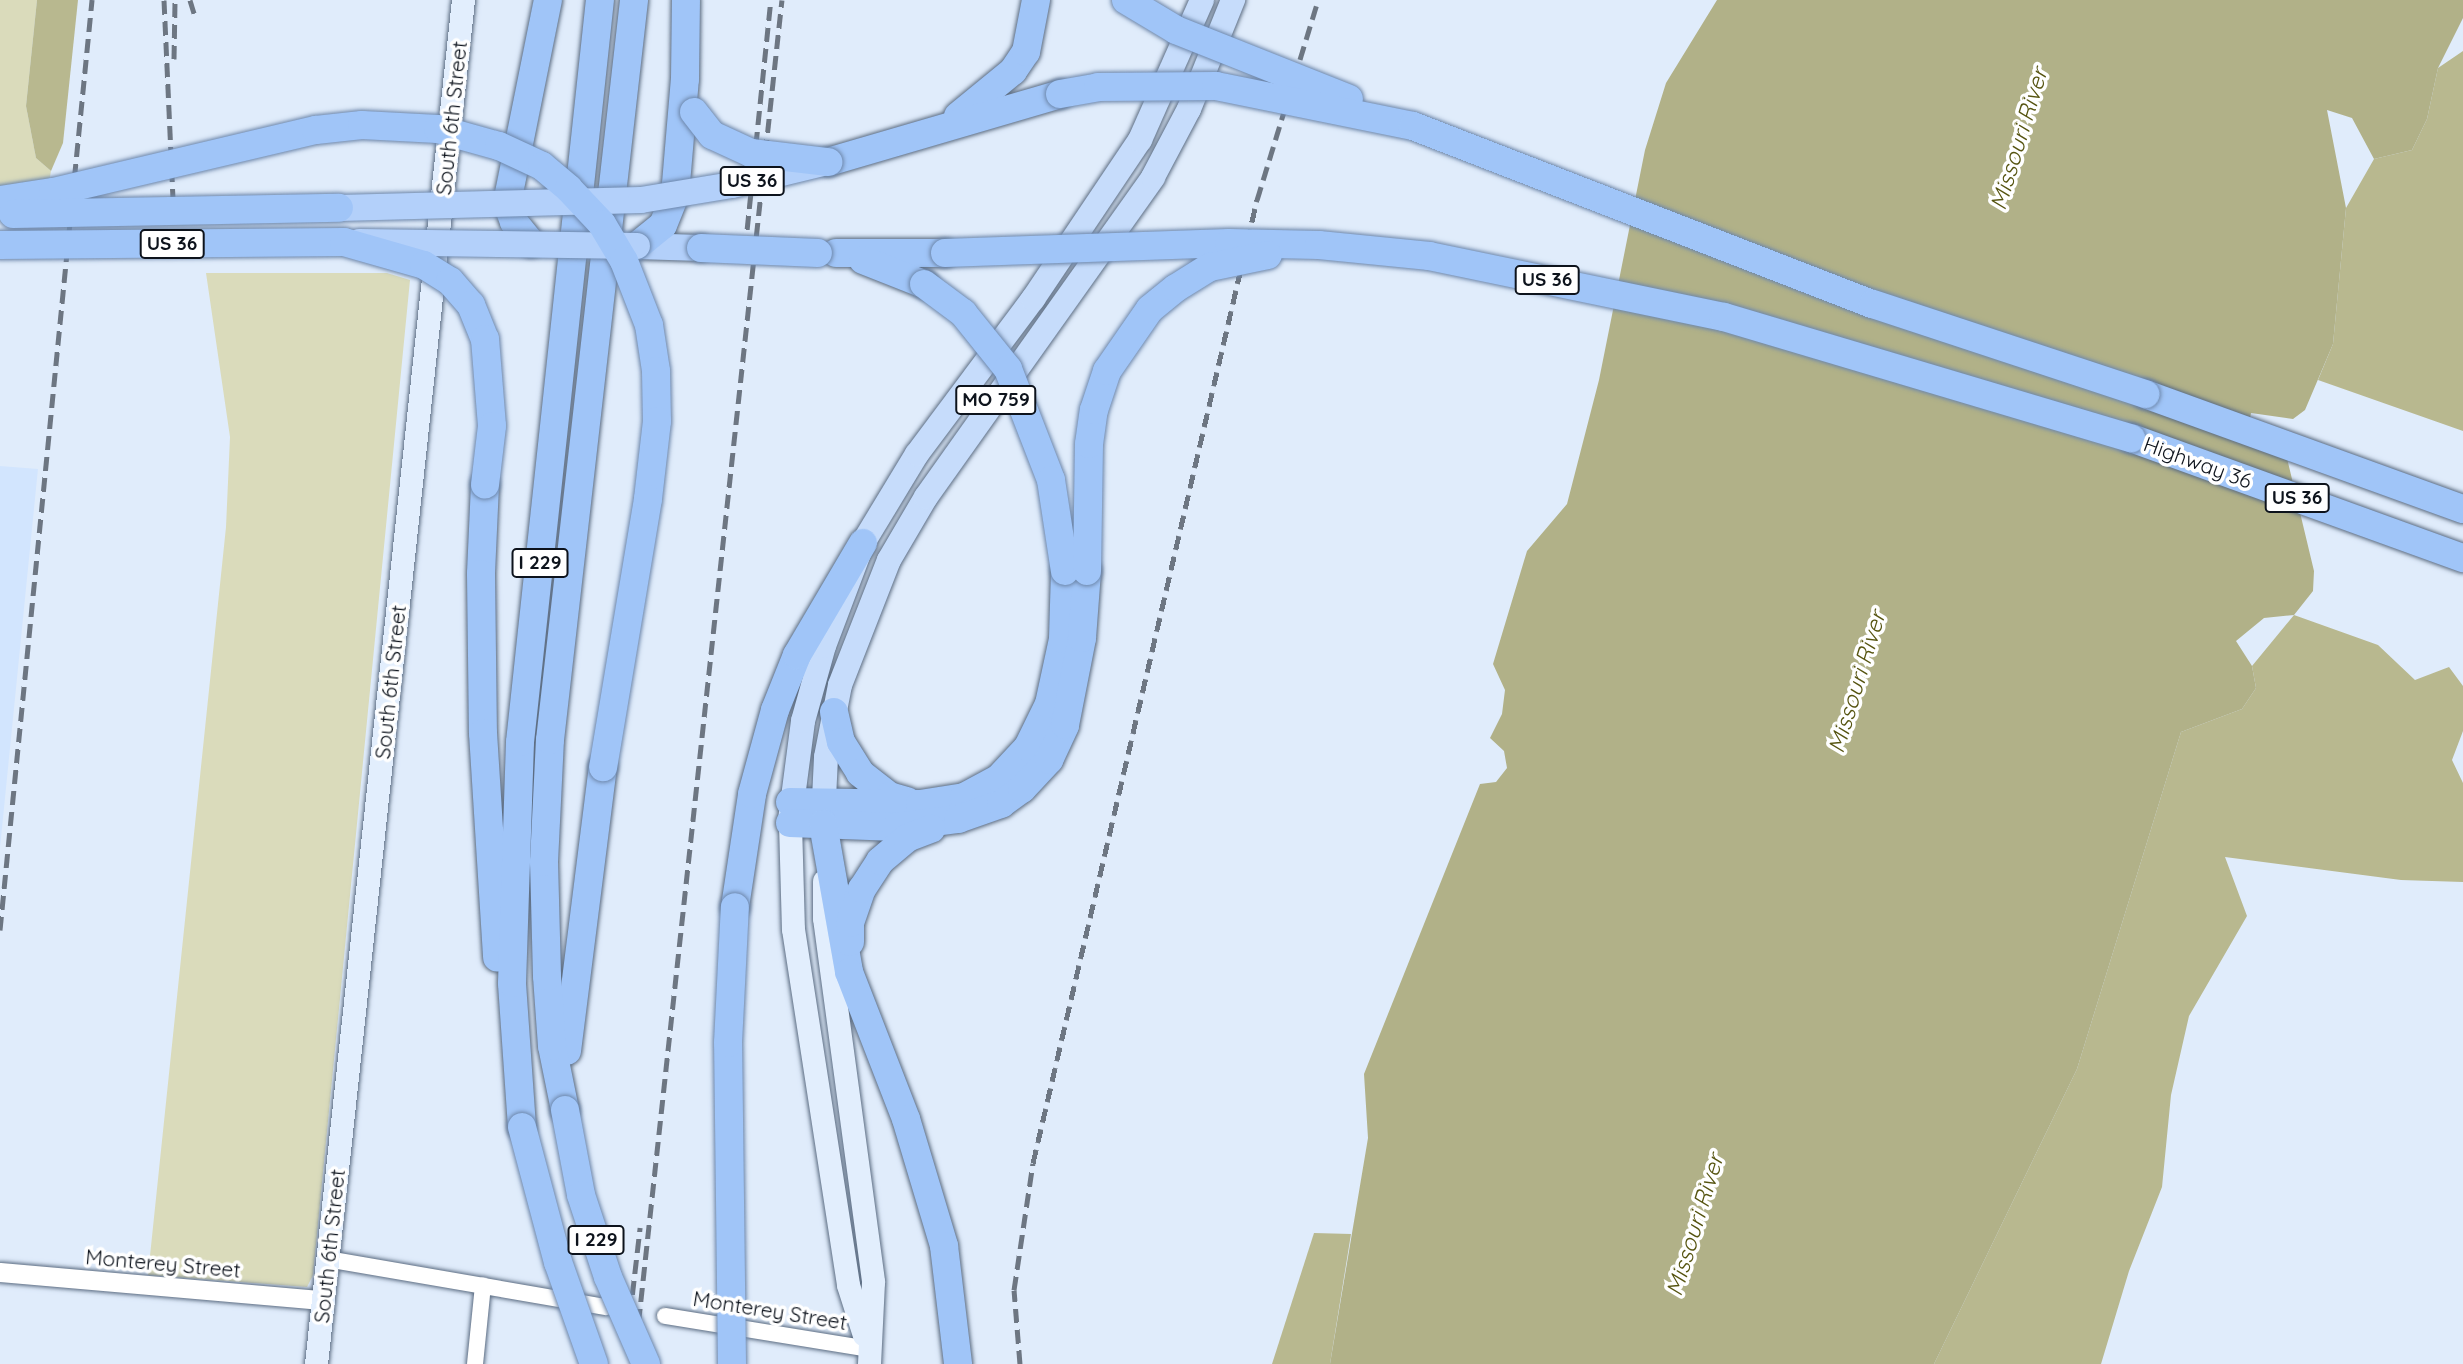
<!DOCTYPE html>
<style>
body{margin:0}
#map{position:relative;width:2463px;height:1364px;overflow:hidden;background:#e0ecfb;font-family:Quicksand,sans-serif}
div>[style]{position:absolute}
.built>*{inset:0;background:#d2e5fe}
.green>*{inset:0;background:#dadbbb}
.forest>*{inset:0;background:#b8b88f}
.water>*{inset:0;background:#b1b188}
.roads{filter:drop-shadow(0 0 2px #5b6c82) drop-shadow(0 0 2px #5b6c82)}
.minor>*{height:16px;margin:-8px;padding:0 8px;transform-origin:8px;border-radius:8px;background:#fff}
.tertiary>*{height:19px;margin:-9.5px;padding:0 9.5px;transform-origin:9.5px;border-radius:9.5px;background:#fff}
.secondary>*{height:23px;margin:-11.5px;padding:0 11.5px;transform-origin:11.5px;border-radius:11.5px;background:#e2eefd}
.primary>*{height:24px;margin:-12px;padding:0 12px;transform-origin:12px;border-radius:12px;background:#c6dcfb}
.trunk>*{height:26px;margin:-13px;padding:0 13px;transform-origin:13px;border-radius:13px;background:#b3d0fa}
.motorway>*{height:28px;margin:-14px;padding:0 14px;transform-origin:14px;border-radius:14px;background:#a0c5f8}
.rail>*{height:5px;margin-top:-2.5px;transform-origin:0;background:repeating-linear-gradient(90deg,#6d7682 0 14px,transparent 0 21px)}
.bridges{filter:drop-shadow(0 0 2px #6d87ab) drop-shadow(0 0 2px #6d87ab)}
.trunk-bridge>*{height:26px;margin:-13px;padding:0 13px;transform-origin:13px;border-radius:13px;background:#b3d0fa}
.motorway-bridge>*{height:28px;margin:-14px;padding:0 14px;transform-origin:14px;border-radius:14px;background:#a0c5f8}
span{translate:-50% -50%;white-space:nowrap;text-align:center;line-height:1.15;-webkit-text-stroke:7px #fff;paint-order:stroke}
.shield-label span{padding:2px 5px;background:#fff;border:2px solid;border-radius:5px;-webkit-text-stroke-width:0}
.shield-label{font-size:19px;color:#0d131c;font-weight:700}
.street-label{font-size:21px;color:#0d131c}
.water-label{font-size:23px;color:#565410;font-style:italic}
</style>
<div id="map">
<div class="built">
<div style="clip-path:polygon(0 466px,38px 469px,0 848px)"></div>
</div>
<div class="green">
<div style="clip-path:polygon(0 0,37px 0,26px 106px,36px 158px,51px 171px,47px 193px,0 196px)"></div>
<div style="clip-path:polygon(206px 273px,387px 273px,410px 280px,313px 1275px,307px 1287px,148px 1275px,226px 527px,230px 437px)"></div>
</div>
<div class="forest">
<div style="clip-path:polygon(37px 0,78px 0,63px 143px,51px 171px,36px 158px,26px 106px)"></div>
<div style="clip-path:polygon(2463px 51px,2463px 431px,2318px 380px,2333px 344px,2346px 208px,2374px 159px,2412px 150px,2427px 119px,2438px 68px)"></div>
<div style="clip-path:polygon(2294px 615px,2378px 645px,2415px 680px,2449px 667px,2463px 686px,2463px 731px,2452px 760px,2463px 783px,2463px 882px,2401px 880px,2225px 857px,2247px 916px,2189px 1016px,2171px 1095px,2162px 1187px,2129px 1271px,2101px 1364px,1934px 1364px,2077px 1069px,2181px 732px,2242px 709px,2256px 688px,2252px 666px)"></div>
<div style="clip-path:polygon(1314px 1233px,1351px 1234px,1330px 1364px,1272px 1364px)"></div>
</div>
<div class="water">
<div style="clip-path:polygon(1717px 0,2463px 0,2463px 18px,2438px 68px,2427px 119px,2412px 150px,2374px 159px,2352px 118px,2327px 110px,2346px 208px,2333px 344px,2305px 410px,2293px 419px,2251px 413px,2249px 424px,2286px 454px,2314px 571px,2313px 591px,2294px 615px,2264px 618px,2236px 641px,2252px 666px,2256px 688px,2242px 709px,2181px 732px,2077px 1069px,1934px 1364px,1330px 1364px,1368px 1138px,1364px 1074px,1480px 784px,1496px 782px,1507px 768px,1504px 751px,1490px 738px,1502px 714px,1505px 690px,1493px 664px,1527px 551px,1567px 504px,1599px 380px,1645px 150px,1666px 83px)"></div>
</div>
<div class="roads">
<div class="minor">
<div style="left:327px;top:1259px;width:283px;rotate:9.8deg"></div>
<div style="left:665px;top:1316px;width:206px;rotate:9.2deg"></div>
<div style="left:475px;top:1364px;width:79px;rotate:-84.2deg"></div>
</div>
<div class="tertiary">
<div style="left:0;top:1272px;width:323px;rotate:5deg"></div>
</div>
<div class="secondary">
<div style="left:790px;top:823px;width:106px;rotate:88.4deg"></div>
<div style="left:793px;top:929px;width:360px;rotate:81.2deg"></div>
<div style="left:848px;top:1285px;width:52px;rotate:72.3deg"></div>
<div style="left:824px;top:881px;width:37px;rotate:90deg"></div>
<div style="left:824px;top:918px;width:367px;rotate:82.3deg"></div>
<div style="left:873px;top:1282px;width:82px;rotate:92.8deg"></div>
<div style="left:316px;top:1364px;width:1372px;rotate:-83.85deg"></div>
</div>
<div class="primary">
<div style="left:823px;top:819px;width:62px;rotate:-87.2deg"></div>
<div style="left:826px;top:757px;width:73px;rotate:-79deg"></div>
<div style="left:840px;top:685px;width:134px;rotate:-68.6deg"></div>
<div style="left:889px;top:560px;width:73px;rotate:-59.6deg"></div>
<div style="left:926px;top:497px;width:392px;rotate:-54.6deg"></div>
<div style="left:1153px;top:177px;width:77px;rotate:-62.1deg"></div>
<div style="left:1189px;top:109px;width:118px;rotate:-68deg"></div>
<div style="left:790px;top:820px;width:100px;rotate:-82.5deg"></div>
<div style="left:803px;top:721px;width:78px;rotate:-74.4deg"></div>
<div style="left:824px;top:646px;width:110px;rotate:-69.3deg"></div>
<div style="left:863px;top:543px;width:104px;rotate:-58.8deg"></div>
<div style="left:917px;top:454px;width:194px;rotate:-53.2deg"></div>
<div style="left:1033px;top:299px;width:192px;rotate:-56.1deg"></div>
<div style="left:1140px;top:140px;width:153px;rotate:-66.1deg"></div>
</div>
<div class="trunk">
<div style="left:637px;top:246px;width:64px;rotate:1.8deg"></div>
</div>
<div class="motorway">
<div style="left:958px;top:116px;width:71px;rotate:-39.3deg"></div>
<div style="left:1013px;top:71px;width:23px;rotate:-56deg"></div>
<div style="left:1026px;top:52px;width:53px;rotate:-79.1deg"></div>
<div style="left:828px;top:162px;width:242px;rotate:-16.3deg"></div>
<div style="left:531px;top:243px;width:27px;rotate:-129deg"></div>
<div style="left:514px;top:222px;width:20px;rotate:-110deg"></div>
<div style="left:507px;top:203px;width:207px;rotate:-78.6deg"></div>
<div style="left:637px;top:246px;width:33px;rotate:-39deg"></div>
<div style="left:663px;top:225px;width:32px;rotate:-68deg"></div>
<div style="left:675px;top:195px;width:116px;rotate:-85.1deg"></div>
<div style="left:685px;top:79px;width:79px;rotate:-89.3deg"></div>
<div style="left:836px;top:253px;width:109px"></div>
<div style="left:863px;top:260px;width:66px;rotate:21.5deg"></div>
<div style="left:2145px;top:394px;width:338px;rotate:19.9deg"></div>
<div style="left:2131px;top:438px;width:353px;rotate:19.9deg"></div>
<div style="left:485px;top:485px;width:89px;rotate:92.6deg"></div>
<div style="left:481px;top:574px;width:159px;rotate:89.3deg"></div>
<div style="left:483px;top:733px;width:225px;rotate:86.4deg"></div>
<div style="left:834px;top:712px;width:31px;rotate:77deg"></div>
<div style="left:841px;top:742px;width:36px;rotate:58deg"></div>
<div style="left:860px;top:773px;width:37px;rotate:38deg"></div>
<div style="left:889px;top:796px;width:19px;rotate:16deg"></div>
<div style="left:790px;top:802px;width:130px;rotate:0.9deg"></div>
<div style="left:920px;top:804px;width:45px;rotate:-9deg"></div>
<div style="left:964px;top:797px;width:40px;rotate:-28deg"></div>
<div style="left:999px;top:778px;width:42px;rotate:-46.9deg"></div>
<div style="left:1028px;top:747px;width:48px;rotate:-64deg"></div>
<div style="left:1049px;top:704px;width:66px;rotate:-77.8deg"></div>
<div style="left:1063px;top:639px;width:68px;rotate:-88.3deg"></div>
<div style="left:790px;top:823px;width:106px;rotate:2.2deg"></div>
<div style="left:896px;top:827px;width:63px;rotate:-7.4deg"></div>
<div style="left:958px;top:819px;width:46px;rotate:-19.2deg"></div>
<div style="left:1001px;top:804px;width:26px;rotate:-36deg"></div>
<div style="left:1022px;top:789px;width:40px;rotate:-47deg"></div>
<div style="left:1049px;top:760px;width:38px;rotate:-65deg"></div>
<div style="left:1065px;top:725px;width:89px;rotate:-78.9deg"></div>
<div style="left:1082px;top:638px;width:67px;rotate:-85.7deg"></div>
<div style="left:823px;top:824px;width:150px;rotate:80deg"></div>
<div style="left:849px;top:972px;width:158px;rotate:68.8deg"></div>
<div style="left:906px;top:1119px;width:133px;rotate:73.3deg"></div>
<div style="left:944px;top:1246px;width:119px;rotate:83.2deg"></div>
<div style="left:735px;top:907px;width:114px;rotate:-81.4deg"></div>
<div style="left:752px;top:794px;width:87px;rotate:-74.7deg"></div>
<div style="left:775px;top:710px;width:59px;rotate:-68.2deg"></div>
<div style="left:797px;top:655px;width:130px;rotate:-59.5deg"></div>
<div style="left:850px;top:942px;width:19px;rotate:-90deg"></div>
<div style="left:850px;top:923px;width:36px;rotate:-71deg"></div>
<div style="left:862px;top:889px;width:33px;rotate:-57deg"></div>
<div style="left:880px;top:861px;width:35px;rotate:-40deg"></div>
<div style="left:907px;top:838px;width:26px;rotate:-21deg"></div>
<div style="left:567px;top:1051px;width:286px;rotate:-82.8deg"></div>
<div style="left:565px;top:1110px;width:65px;rotate:-101.5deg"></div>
<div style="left:552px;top:1046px;width:70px;rotate:-94.1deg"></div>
<div style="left:547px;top:976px;width:114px;rotate:-91.5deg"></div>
<div style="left:544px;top:862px;width:122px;rotate:-87.2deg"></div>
<div style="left:550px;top:740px;width:745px;rotate:-83.52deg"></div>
<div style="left:522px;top:1127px;width:144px;rotate:-94deg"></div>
<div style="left:512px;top:983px;width:241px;rotate:-88.1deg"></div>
<div style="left:520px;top:742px;width:746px;rotate:-83.85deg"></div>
</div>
</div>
<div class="rail">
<div style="left:164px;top:0;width:200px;rotate:87.4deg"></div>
<div style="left:190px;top:0;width:14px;rotate:73deg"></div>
<div style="left:174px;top:59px;width:59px;rotate:-89deg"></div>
<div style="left:745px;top:250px;width:251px;rotate:-84.1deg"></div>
<div style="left:0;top:930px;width:935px;rotate:-84.35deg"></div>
<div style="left:630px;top:1315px;width:88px;rotate:-83.4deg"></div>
<div style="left:634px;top:1364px;width:1372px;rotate:-83.81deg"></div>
<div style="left:1020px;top:1364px;width:74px;rotate:-94.6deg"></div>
<div style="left:1014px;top:1290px;width:128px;rotate:-81.5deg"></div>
<div style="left:1033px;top:1163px;width:989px;rotate:-76.91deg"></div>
<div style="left:1257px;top:200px;width:209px;rotate:-73deg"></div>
</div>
<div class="bridges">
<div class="trunk-bridge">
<div style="left:339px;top:208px;width:302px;rotate:-1.5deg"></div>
<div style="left:641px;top:200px;width:92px;rotate:-9.4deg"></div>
<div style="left:732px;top:185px;width:94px;rotate:-13.6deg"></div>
<div style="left:359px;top:242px;width:278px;rotate:0.8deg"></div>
</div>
<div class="motorway-bridge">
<div style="left:1126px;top:0;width:58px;rotate:31deg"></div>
<div style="left:1176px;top:30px;width:186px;rotate:21.7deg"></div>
<div style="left:1060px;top:94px;width:39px;rotate:-10deg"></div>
<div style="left:1098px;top:87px;width:118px;rotate:-0.5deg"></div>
<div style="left:1216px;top:86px;width:201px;rotate:11.5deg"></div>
<div style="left:1413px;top:126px;width:493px;rotate:21.2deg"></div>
<div style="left:1873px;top:304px;width:287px;rotate:18.3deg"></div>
<div style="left:694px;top:112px;width:29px;rotate:52deg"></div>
<div style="left:712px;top:135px;width:43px;rotate:24.8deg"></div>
<div style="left:751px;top:153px;width:78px;rotate:6.7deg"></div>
<div style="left:0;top:200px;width:54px;rotate:-8.6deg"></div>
<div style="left:53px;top:192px;width:270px;rotate:-13.3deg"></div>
<div style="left:316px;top:130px;width:46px;rotate:-6.2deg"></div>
<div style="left:362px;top:125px;width:76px;rotate:3deg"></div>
<div style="left:438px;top:129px;width:63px;rotate:15.6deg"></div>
<div style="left:499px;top:146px;width:47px;rotate:24.9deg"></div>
<div style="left:542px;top:166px;width:35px;rotate:40deg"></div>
<div style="left:569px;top:189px;width:48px;rotate:46.7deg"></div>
<div style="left:602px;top:224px;width:43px;rotate:59.3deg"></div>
<div style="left:624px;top:261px;width:69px;rotate:68.7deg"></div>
<div style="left:649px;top:325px;width:47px;rotate:81.3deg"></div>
<div style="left:656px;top:371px;width:50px;rotate:88.9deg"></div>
<div style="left:657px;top:421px;width:79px;rotate:96.6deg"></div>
<div style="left:648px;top:499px;width:272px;rotate:99.5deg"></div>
<div style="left:13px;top:214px;width:326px;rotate:-1.1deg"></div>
<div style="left:0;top:245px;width:344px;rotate:-0.5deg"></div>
<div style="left:344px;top:242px;width:83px;rotate:16deg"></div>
<div style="left:424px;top:265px;width:31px;rotate:32deg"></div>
<div style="left:450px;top:281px;width:32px;rotate:49deg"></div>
<div style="left:471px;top:305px;width:37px;rotate:68deg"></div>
<div style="left:485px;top:339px;width:87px;rotate:85.4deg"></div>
<div style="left:492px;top:426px;width:59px;rotate:96.8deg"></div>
<div style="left:701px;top:248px;width:117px;rotate:2.4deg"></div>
<div style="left:945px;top:253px;width:284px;rotate:-2deg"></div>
<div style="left:1229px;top:243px;width:90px;rotate:1.3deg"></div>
<div style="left:1319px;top:245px;width:111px;rotate:5.7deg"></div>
<div style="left:1429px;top:256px;width:301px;rotate:11.7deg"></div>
<div style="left:1724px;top:317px;width:425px;rotate:16.6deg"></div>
<div style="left:924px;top:284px;width:49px;rotate:36.6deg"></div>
<div style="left:963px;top:313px;width:72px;rotate:51.2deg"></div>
<div style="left:1008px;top:369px;width:119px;rotate:68.8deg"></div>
<div style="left:1051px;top:480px;width:92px;rotate:81.3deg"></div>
<div style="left:1087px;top:571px;width:127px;rotate:-89.1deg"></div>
<div style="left:1089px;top:444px;width:34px;rotate:-82deg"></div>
<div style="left:1094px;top:410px;width:41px;rotate:-71.6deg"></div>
<div style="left:1107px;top:371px;width:75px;rotate:-55.3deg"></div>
<div style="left:1150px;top:309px;width:33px;rotate:-39deg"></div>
<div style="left:1176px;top:288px;width:40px;rotate:-32deg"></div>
<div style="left:1210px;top:267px;width:59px;rotate:-11.7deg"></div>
<div style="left:565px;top:1110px;width:86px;rotate:79.3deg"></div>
<div style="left:581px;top:1195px;width:86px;rotate:71.8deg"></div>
<div style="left:608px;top:1277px;width:95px;rotate:66.4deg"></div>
<div style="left:522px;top:1127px;width:140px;rotate:75.1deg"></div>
<div style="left:558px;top:1262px;width:108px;rotate:70.6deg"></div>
<div style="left:732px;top:1364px;width:321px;rotate:-90.7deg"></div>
<div style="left:728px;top:1043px;width:136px;rotate:-87.1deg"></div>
</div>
</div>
<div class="shield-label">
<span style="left:752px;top:181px">US 36</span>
<span style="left:172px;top:244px">US 36</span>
<span style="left:1547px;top:280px">US 36</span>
<span style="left:996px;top:400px">MO 759</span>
<span style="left:2297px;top:498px">US 36</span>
<span style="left:540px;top:563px">I 229</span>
<span style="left:596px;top:1240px">I 229</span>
</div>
<div class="street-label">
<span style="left:451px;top:118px;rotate:-84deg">South 6th Street</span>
<span style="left:2198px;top:462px;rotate:20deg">Highway 36</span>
<span style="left:390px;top:682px;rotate:-84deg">South 6th Street</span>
<span style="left:329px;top:1246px;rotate:-84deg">South 6th Street</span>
<span style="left:163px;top:1263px;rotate:5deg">Monterey Street</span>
<span style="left:770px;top:1310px;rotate:9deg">Monterey Street</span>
</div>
<div class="water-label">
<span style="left:2019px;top:139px;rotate:-73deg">Missouri River</span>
<span style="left:1857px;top:682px;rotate:-73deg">Missouri River</span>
<span style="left:1695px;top:1225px;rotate:-73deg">Missouri River</span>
</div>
</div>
